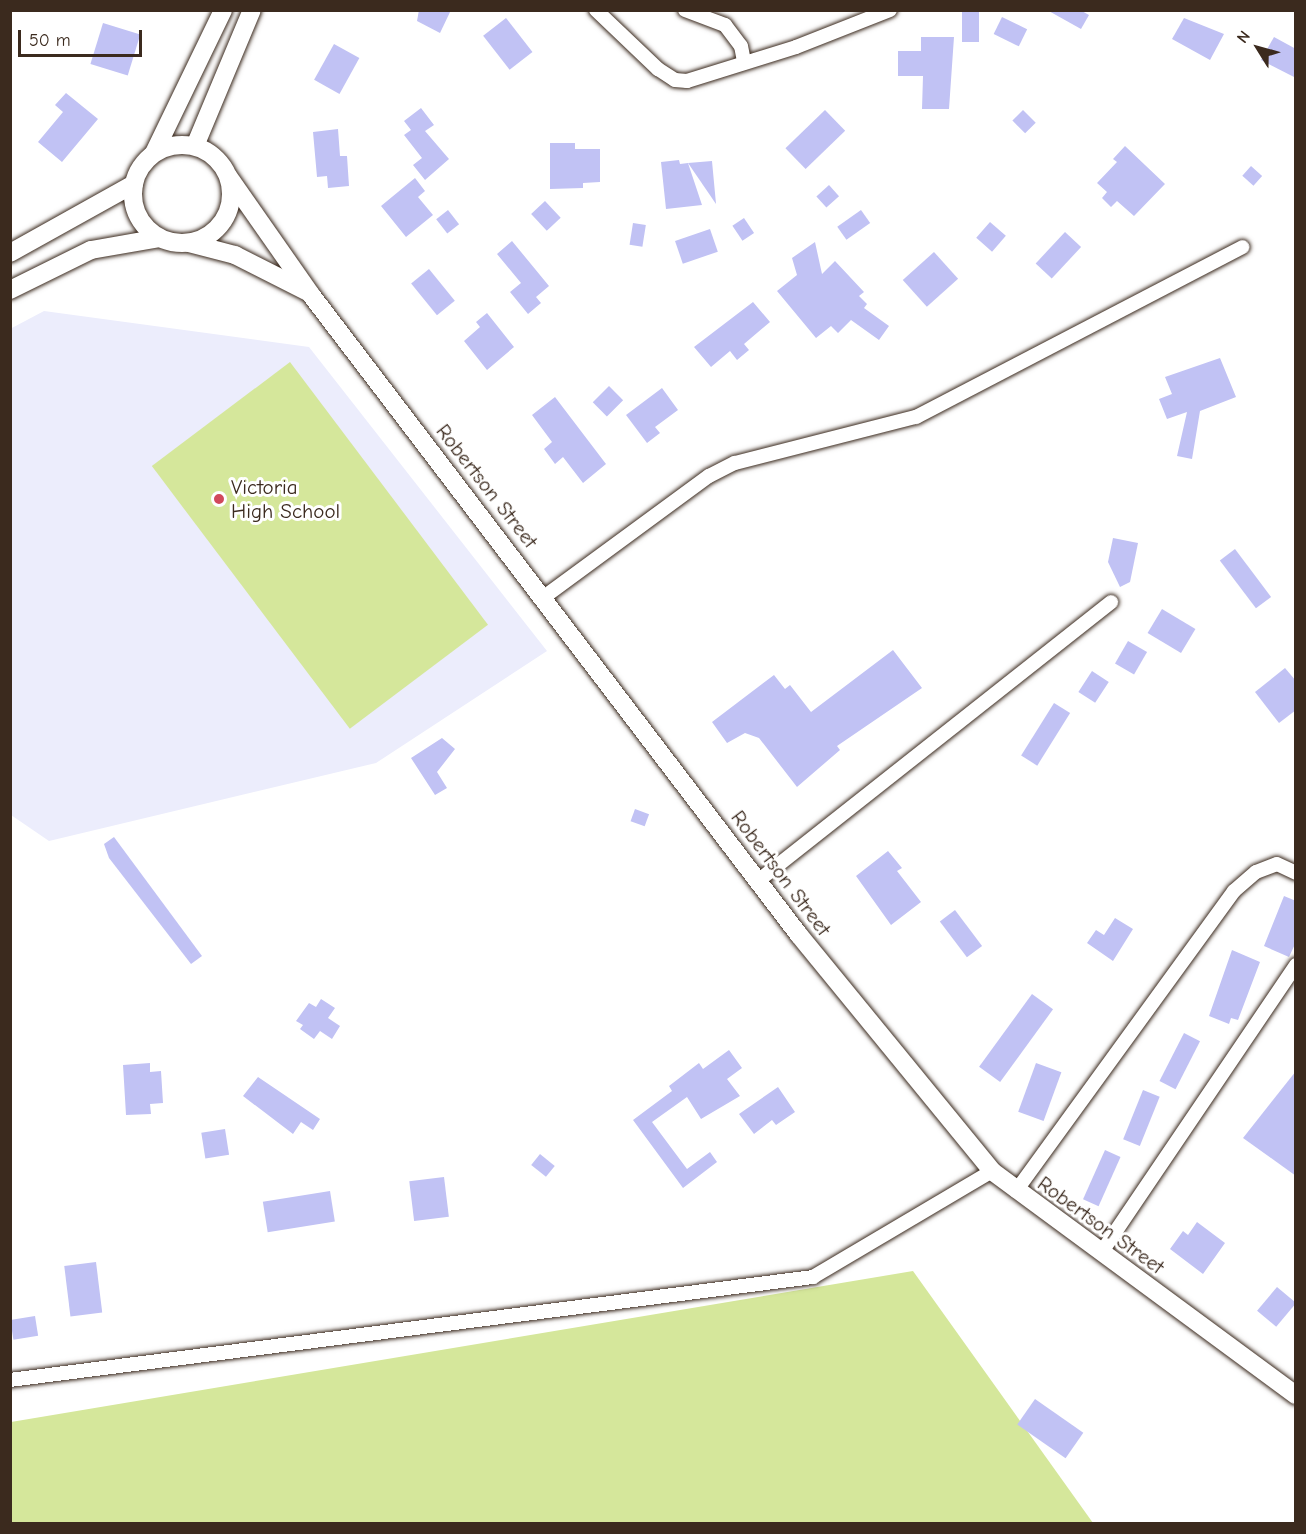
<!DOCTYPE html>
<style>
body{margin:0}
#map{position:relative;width:1306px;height:1534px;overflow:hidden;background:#fff;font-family:"Comic Neue",sans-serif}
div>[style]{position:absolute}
.built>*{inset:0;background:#ecedfc}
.green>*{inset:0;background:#d5e79b;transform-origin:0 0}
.building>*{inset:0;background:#c1c2f4;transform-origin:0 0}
.roads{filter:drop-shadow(0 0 2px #3b2a1e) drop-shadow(0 0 2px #3b2a1e)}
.minor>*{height:14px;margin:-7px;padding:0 7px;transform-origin:7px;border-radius:7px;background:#fff}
.tertiary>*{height:18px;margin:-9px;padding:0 9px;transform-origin:9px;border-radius:9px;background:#fff}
.tertiary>.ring{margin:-9px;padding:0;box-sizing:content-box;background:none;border:18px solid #fff;border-radius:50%}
.dots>*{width:16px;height:16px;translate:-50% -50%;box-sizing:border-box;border:3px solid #fff;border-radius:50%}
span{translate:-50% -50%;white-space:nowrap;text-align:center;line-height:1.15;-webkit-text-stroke:6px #fff;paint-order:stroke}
.street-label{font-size:21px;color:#3b2a1e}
.poi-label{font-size:21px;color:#3b2a1e}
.left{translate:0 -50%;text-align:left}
.frame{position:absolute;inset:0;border:12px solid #3b2a1e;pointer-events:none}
.north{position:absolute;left:1228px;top:18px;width:60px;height:60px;-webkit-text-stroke:4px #fff;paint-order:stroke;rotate:307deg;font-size:16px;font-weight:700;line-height:24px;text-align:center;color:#3b2a1e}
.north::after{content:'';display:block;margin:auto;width:21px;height:27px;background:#3b2a1e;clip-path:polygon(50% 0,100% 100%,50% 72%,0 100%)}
.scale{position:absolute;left:18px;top:30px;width:124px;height:27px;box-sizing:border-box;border:3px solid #3b2a1e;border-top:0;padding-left:8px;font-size:18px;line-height:21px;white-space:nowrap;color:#3b2a1e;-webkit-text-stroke:4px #fff;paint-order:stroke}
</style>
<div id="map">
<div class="built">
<div style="clip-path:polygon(44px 311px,309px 347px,547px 651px,376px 763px,49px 841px,11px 815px,10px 329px)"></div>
</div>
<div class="green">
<div style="left:290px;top:362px;width:329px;height:173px;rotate:53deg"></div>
<div style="clip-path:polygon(913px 1271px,1093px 1523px,11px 1524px,11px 1422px)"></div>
</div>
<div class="building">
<div style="clip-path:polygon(419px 10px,451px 10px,440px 33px,417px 21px)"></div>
<div style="left:962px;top:10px;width:17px;height:32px"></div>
<div style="clip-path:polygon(1047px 10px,1080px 10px,1089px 15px,1081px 29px)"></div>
<div style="left:1002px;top:17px;width:28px;height:19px;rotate:26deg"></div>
<div style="left:506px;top:18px;width:43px;height:29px;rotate:52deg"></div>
<div style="clip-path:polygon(1184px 18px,1224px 34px,1210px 60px,1172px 39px)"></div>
<div style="left:103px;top:23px;width:39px;height:43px;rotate:17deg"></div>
<div style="clip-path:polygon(921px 37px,954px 37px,949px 109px,922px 109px,923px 76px,898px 76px,898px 51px,921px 51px)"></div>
<div style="clip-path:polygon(1274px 37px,1296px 49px,1296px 78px,1261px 60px)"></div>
<div style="left:334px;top:44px;width:29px;height:41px;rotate:29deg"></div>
<div style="clip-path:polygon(66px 93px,98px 119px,62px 162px,38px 142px,63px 112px,55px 105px)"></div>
<div style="clip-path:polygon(421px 108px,434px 125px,425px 131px,449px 159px,425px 180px,413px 165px,422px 158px,404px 135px,411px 130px,404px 121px)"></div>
<div style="left:825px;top:110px;width:29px;height:55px;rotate:46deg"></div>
<div style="left:1023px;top:110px;width:18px;height:15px;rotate:45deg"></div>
<div style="clip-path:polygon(338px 129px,340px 156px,347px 156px,349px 186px,328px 188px,327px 176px,317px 177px,313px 132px)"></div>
<div style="clip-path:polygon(550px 143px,575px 143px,575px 149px,600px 149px,600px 182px,583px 183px,583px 188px,550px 189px)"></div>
<div style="clip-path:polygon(1125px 146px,1165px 184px,1134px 216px,1117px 201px,1111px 207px,1102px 198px,1107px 192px,1097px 183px,1117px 162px,1113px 159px)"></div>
<div style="clip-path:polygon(679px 160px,680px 164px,688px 163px,702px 205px,666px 209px,661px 162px)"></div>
<div style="clip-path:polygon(712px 161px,716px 204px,688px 163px)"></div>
<div style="left:1251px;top:166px;width:15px;height:13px;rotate:42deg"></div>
<div style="clip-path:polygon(415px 178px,425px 191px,418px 197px,433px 215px,406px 237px,381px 206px)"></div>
<div style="left:829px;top:185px;width:15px;height:17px;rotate:48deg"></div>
<div style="left:545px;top:201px;width:23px;height:19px;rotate:47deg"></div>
<div style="left:448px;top:210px;width:18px;height:15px;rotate:52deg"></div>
<div style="left:861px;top:210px;width:16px;height:29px;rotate:55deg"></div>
<div style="left:744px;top:218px;width:18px;height:14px;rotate:56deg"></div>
<div style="left:990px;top:222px;width:21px;height:21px;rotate:41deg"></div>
<div style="left:633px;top:223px;width:13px;height:22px;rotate:9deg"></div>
<div style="left:710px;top:229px;width:24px;height:37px;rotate:71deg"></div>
<div style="left:1065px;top:232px;width:22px;height:43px;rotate:43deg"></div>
<div style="clip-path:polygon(512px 241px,549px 286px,536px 297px,541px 303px,528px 314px,510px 292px,521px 283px,497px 254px)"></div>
<div style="clip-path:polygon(815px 242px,822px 274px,835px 261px,864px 292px,859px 296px,867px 304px,864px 308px,889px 326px,879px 340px,851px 320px,838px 333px,831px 326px,816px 338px,777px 291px,797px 275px,792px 258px)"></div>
<div style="left:934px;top:252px;width:36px;height:42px;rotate:48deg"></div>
<div style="left:429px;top:269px;width:41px;height:23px;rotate:51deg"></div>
<div style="clip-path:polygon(753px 302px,770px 322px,744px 344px,749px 350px,737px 360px,730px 351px,711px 367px,694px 347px)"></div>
<div style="clip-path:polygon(487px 313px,514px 347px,487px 370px,464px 341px,480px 327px,476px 322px)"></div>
<div style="clip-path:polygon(1220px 358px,1236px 397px,1200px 411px,1192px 459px,1177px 456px,1187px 412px,1167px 419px,1159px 399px,1172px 394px,1165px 377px)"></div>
<div style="left:609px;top:386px;width:20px;height:23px;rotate:45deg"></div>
<div style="clip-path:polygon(662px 388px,678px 410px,655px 427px,660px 433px,647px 443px,626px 415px)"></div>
<div style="clip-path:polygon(555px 397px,606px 464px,583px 483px,563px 457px,555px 464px,544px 449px,552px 442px,532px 415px)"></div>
<div style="clip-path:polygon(1113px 538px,1138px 543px,1130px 582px,1120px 587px,1108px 562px)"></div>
<div style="left:1235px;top:549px;width:60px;height:19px;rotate:53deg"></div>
<div style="left:1162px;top:609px;width:39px;height:28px;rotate:31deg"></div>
<div style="left:1128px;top:641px;width:22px;height:26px;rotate:30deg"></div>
<div style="clip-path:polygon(893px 650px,922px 688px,837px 746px,840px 750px,797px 787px,759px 738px,745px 733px,727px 743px,712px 722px,774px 675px,785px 689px,790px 685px,811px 712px)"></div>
<div style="clip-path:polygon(1285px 668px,1296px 681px,1296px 710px,1279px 723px,1255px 692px)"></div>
<div style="left:1092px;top:671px;width:20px;height:25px;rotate:33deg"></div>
<div style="left:1054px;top:703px;width:19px;height:62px;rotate:32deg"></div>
<div style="clip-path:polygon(442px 738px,455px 749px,437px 772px,447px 788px,435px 795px,411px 758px)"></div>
<div style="left:635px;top:809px;width:15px;height:13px;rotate:20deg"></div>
<div style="clip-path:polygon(114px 837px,202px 956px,191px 964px,109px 858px,104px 844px)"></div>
<div style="clip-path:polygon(888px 851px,902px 868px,897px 871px,921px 902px,891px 925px,856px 876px)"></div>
<div style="clip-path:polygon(1284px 896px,1296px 901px,1296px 942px,1289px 957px,1264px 946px)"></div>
<div style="left:955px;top:910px;width:45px;height:19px;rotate:53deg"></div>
<div style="clip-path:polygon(1115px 918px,1133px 929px,1113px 961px,1087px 943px,1096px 930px,1104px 935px)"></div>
<div style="clip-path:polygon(1232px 950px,1260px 962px,1238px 1020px,1231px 1018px,1229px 1024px,1209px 1016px)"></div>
<div style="left:1032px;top:994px;width:26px;height:90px;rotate:36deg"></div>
<div style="clip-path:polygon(321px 999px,335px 1008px,328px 1018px,340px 1026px,332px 1039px,320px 1031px,314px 1039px,300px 1029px,303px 1025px,296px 1021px,309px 1003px,316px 1007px)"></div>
<div style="left:1184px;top:1033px;width:18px;height:54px;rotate:27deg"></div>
<div style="clip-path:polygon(729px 1050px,742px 1068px,727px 1079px,740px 1096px,701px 1119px,687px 1097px,652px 1122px,687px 1169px,710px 1152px,717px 1162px,683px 1188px,633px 1120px,672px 1091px,669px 1086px,699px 1063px,703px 1069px)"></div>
<div style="clip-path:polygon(150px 1063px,150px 1072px,161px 1071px,163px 1103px,150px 1104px,151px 1114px,126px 1115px,123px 1065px)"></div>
<div style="left:1036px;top:1063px;width:27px;height:52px;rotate:20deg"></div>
<div style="clip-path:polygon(1296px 1071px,1296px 1176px,1243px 1138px)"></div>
<div style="clip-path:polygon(258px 1077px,320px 1119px,313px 1130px,301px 1122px,293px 1134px,243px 1096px)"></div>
<div style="clip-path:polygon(778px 1087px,795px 1112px,776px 1125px,772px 1120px,754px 1134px,739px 1114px)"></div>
<div style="left:1143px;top:1090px;width:18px;height:53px;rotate:22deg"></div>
<div style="left:225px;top:1129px;width:26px;height:24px;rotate:81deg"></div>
<div style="left:1105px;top:1150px;width:17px;height:54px;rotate:24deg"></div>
<div style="left:540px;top:1154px;width:19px;height:14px;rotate:39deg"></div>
<div style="left:444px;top:1177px;width:40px;height:35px;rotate:83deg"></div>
<div style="left:330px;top:1191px;width:31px;height:68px;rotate:81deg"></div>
<div style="clip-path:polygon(1197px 1222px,1225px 1243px,1203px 1274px,1170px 1249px,1183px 1231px,1188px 1235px)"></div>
<div style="left:96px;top:1262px;width:51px;height:32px;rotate:83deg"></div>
<div style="left:1277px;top:1287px;width:25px;height:31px;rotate:40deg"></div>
<div style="left:35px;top:1316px;width:20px;height:25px;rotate:81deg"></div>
<div style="left:1035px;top:1399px;width:59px;height:31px;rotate:35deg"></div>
</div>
<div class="roads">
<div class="minor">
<div style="left:596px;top:10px;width:86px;rotate:43.6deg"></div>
<div style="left:658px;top:69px;width:20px;rotate:33deg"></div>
<div style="left:675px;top:80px;width:12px;rotate:5deg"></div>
<div style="left:687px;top:81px;width:114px;rotate:-17.3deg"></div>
<div style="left:796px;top:47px;width:101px;rotate:-21.5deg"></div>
<div style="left:685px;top:10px;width:43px;rotate:20.6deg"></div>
<div style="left:725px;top:25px;width:26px;rotate:53deg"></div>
<div style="left:741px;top:46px;width:16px;rotate:79deg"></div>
<div style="left:544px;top:597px;width:205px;rotate:-36.3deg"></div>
<div style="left:709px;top:476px;width:29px;rotate:-27deg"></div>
<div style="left:735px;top:463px;width:187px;rotate:-14.3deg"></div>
<div style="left:916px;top:417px;width:368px;rotate:-27.5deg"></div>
<div style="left:758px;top:881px;width:450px;rotate:-38.3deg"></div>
<div style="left:1016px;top:1191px;width:371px;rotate:-54deg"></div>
<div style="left:1234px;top:891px;width:29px;rotate:-41deg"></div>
<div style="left:1256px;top:872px;width:22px;rotate:-21deg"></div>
<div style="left:1277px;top:864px;width:21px;rotate:25deg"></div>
<div style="left:1101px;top:1253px;width:348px;rotate:-55.9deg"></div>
<div style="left:10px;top:1380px;width:810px;rotate:-7.31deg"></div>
<div style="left:813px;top:1277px;width:208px;rotate:-30.6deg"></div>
</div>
<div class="tertiary">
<div class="ring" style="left:133px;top:145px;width:80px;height:80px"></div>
<div style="left:195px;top:146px;width:147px;rotate:-67.3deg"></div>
<div style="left:154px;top:153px;width:159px;rotate:-64.2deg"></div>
<div style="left:228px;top:176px;width:146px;rotate:55deg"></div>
<div style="left:312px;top:296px;width:803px;rotate:52.69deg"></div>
<div style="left:799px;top:935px;width:305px;rotate:50.7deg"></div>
<div style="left:992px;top:1171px;width:378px;rotate:36.4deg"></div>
<div style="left:189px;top:243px;width:48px;rotate:14.6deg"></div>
<div style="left:235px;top:255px;width:80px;rotate:26.9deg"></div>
<div style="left:10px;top:253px;width:142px;rotate:-29.1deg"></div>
<div style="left:10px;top:290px;width:90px;rotate:-26.3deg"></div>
<div style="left:91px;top:250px;width:69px;rotate:-10deg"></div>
</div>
</div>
<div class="dots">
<div style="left:219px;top:499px;background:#d1495b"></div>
</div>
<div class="street-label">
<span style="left:487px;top:486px;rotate:52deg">Robertson Street</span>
<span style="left:781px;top:873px;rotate:53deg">Robertson Street</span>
<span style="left:1101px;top:1225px;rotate:36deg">Robertson Street</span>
</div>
<div class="poi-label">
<span class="left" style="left:231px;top:499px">Victoria<br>High School</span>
</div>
<div class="frame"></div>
<div class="north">N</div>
<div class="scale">50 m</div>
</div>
